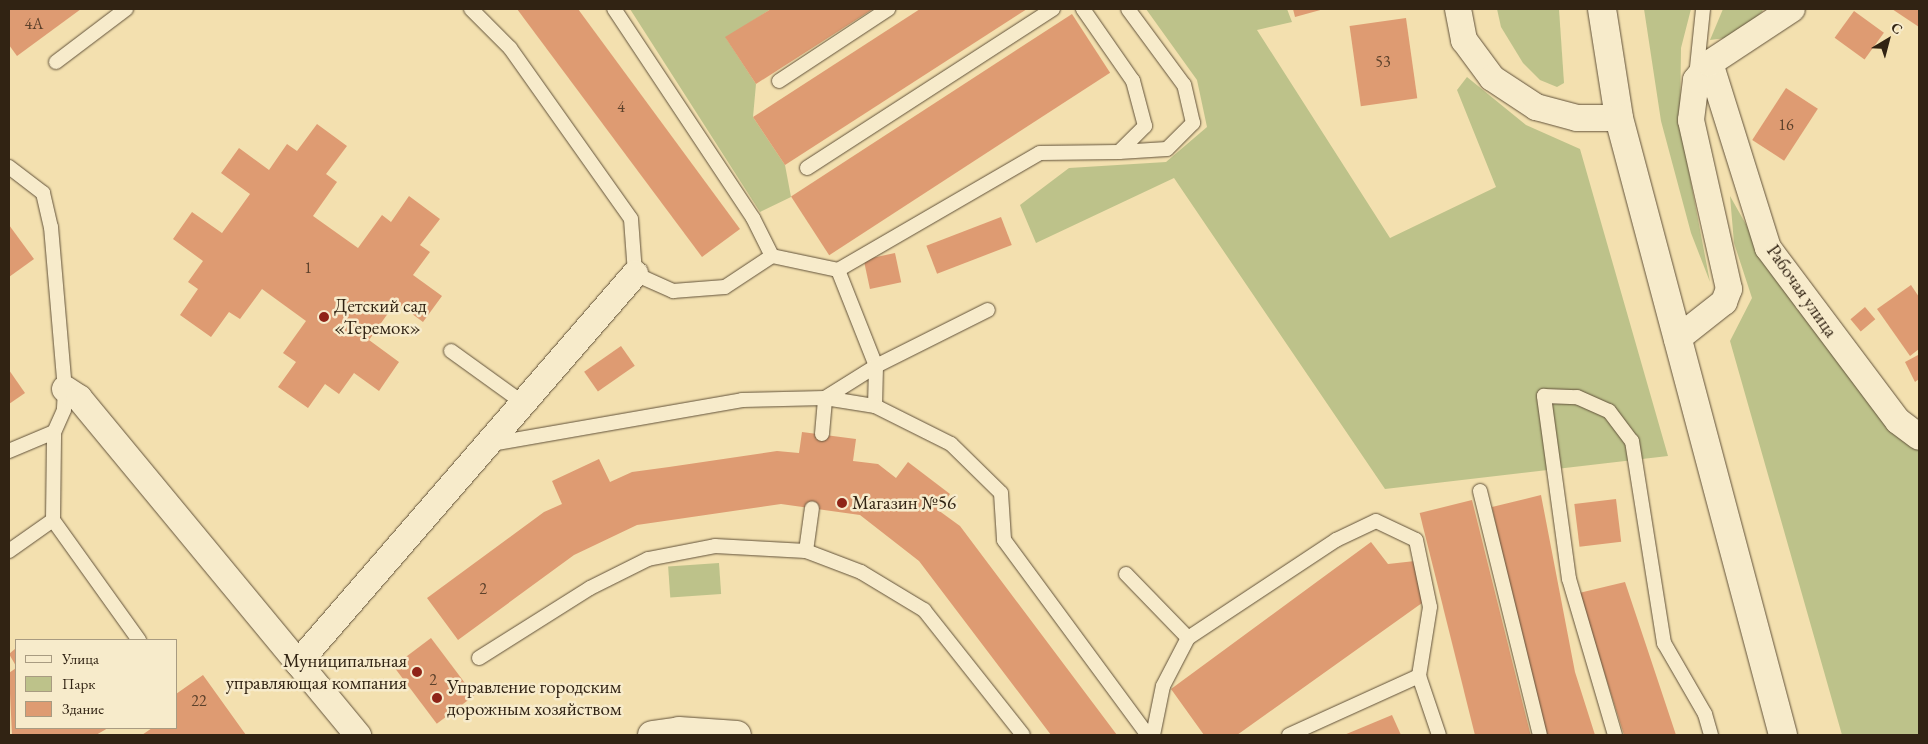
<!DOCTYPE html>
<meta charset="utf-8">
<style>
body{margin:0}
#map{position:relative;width:1928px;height:744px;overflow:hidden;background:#f3e0af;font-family:"EB Garamond",serif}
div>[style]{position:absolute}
.green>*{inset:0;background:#bdc28a;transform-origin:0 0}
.building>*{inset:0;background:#de9b72;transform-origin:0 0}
.roads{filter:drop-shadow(0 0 1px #62523a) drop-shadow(0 0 1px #62523a)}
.service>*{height:14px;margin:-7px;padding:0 7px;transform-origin:7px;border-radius:7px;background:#f7ebcb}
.minor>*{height:26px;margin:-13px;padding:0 13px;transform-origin:13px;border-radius:13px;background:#f7ebcb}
.tertiary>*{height:28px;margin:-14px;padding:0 14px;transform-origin:14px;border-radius:14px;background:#f7ebcb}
.dots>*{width:14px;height:14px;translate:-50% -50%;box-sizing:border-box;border:2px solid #f7ebcb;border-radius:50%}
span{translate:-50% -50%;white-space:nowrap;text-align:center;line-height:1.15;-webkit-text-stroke:5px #f7ebcb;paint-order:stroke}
.number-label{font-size:16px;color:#5c412b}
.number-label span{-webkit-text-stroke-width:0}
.street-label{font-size:19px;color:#312313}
.poi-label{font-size:19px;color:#312313}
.left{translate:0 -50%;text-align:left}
.right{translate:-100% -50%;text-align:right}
.frame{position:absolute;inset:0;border:10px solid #312313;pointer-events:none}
.legend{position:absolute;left:15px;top:639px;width:162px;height:90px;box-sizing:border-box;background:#f7ebcb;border:1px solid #a89b81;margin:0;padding:6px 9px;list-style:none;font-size:15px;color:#312313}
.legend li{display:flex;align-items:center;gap:10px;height:25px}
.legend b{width:25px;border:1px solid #a89b81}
.north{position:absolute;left:1863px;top:15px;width:50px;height:50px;-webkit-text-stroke:4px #f7ebcb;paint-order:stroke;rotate:37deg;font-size:14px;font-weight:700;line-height:20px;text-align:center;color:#312313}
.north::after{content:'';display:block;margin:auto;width:18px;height:22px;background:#312313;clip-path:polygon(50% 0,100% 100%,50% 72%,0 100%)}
</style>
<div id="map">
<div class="green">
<div style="clip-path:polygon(630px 9px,771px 9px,726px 38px,756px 84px,753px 117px,785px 165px,791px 197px,760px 212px)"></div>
<div style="clip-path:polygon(1146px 9px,1287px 9px,1292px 22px,1257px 30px,1390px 238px,1496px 187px,1457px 90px,1467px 77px,1526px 125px,1580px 149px,1668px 456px,1385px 489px,1174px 178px,1036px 243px,1020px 205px,1069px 168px,1166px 162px,1207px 127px,1197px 80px)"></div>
<div style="clip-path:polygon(1497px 9px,1559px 9px,1564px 83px,1557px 87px,1540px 80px,1523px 63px,1501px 27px)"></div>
<div style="clip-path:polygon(1644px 9px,1691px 9px,1681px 48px,1680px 125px,1710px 282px,1691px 233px,1661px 121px)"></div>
<div style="clip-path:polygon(1723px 9px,1761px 9px,1763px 11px,1733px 37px,1710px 40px)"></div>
<div style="clip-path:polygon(1730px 196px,1761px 251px,1878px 415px,1919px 450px,1919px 735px,1842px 735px,1730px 341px,1752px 298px,1734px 243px)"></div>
<div style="left:719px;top:563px;width:31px;height:51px;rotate:86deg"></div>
</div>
<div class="building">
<div style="clip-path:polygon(9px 9px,81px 9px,17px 56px,9px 45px)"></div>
<div style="clip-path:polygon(517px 9px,578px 9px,740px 229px,702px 257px)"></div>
<div style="clip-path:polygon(771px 9px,873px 9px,756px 84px,725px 37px)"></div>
<div style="clip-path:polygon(920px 9px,1027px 9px,785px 165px,753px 117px)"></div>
<div style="clip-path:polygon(1293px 9px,1324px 9px,1295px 17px)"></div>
<div style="clip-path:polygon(1892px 9px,1919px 9px,1919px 27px)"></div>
<div style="left:1854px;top:11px;width:37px;height:33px;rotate:36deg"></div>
<div style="left:1072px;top:14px;width:70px;height:335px;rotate:57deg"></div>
<div style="left:1406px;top:18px;width:81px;height:57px;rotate:82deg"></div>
<div style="left:1786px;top:88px;width:38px;height:62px;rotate:33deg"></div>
<div style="clip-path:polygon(317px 124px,347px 146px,326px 174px,337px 182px,313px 216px,358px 248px,382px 215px,391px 222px,409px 196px,440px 219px,420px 245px,430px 252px,413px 275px,442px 296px,423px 322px,396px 302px,369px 340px,399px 362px,379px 391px,354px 373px,339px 394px,325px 384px,308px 408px,278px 387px,296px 362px,283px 353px,306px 321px,262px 289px,240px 319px,229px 312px,211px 337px,180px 315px,198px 289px,188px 282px,203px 261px,173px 239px,192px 212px,222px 233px,250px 194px,221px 173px,239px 148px,269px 170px,287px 144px,297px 151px)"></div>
<div style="left:1001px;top:217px;width:30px;height:80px;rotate:69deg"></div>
<div style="clip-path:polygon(9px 225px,34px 259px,9px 277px)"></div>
<div style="left:895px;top:253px;width:30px;height:32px;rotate:78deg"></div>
<div style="clip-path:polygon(1911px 285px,1919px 297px,1919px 349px,1910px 356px,1877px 309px)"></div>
<div style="left:1865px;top:307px;width:16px;height:19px;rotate:50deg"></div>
<div style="left:621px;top:346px;width:24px;height:45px;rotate:55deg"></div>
<div style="clip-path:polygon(1918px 355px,1919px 379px,1915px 382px,1905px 362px)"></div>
<div style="clip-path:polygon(9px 370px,25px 393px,9px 404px)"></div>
<div style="clip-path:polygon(802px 432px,856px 439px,853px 461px,878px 464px,896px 478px,908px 462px,950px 494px,938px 510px,960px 526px,1117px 735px,1051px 735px,919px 561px,860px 515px,781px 504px,637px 525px,574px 555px,458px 640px,427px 598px,544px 512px,562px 504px,552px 481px,599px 459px,610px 482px,632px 472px,669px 467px,777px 451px,799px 453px)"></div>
<div style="clip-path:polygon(1541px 495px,1575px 672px,1595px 735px,1544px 735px,1529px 682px,1492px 507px)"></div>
<div style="left:1616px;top:499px;width:43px;height:42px;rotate:83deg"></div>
<div style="left:1472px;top:500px;width:242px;height:54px;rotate:76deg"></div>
<div style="clip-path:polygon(1371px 542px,1388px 564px,1415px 561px,1422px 603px,1237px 735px,1204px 735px,1171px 689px)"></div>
<div style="clip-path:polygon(1625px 582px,1676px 735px,1624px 735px,1579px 593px)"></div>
<div style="left:431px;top:638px;width:72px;height:47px;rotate:53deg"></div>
<div style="clip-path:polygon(16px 648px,16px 666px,9px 654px)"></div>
<div style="clip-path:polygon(16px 668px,16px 728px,108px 728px,96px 735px,12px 735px,9px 673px)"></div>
<div style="clip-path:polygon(203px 675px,246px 735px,142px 735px,152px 728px,176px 728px,176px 694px)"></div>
<div style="clip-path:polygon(1392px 715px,1401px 735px,1344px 735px)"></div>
</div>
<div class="roads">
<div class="service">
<div style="left:471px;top:9px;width:55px;rotate:45deg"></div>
<div style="left:510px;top:48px;width:209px;rotate:54.7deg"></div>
<div style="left:631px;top:219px;width:55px;rotate:85.8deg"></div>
<div style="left:635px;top:274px;width:42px;rotate:24.1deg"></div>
<div style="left:673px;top:291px;width:52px;rotate:-4.4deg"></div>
<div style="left:725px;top:287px;width:56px;rotate:-33.4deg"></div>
<div style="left:772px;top:256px;width:42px;rotate:-116.6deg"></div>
<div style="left:753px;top:218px;width:251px;rotate:-123.6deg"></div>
<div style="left:56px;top:62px;width:88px;rotate:-37.1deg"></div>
<div style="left:1696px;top:77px;width:68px;rotate:-84.1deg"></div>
<div style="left:779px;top:81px;width:131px;rotate:-33.4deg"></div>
<div style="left:1119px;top:152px;width:48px;rotate:-3.6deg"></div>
<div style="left:1167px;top:149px;width:37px;rotate:-45deg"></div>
<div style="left:1193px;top:123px;width:39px;rotate:-103deg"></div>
<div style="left:1184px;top:85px;width:94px;rotate:-126.4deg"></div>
<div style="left:9px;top:167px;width:43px;rotate:37.4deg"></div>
<div style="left:43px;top:193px;width:35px;rotate:77deg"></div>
<div style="left:51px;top:227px;width:163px;rotate:85.1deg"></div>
<div style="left:65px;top:389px;width:21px;rotate:93deg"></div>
<div style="left:64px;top:410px;width:24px;rotate:114deg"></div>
<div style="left:54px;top:432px;width:49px;rotate:157.1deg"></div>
<div style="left:807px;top:168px;width:293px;rotate:-32.9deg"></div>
<div style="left:772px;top:256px;width:67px;rotate:12deg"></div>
<div style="left:838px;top:270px;width:233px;rotate:-30.1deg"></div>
<div style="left:1040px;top:153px;width:79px;rotate:-0.7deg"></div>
<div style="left:1119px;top:152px;width:37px;rotate:-45deg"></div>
<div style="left:1145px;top:126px;width:47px;rotate:-104.9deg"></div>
<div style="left:1133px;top:81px;width:88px;rotate:-124.8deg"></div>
<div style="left:838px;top:270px;width:103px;rotate:68.4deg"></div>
<div style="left:876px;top:366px;width:125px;rotate:-26.6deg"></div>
<div style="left:451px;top:351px;width:89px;rotate:35.8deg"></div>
<div style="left:822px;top:434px;width:36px;rotate:-85deg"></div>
<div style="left:825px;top:398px;width:60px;rotate:-32.1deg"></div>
<div style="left:876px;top:366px;width:40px;rotate:91.4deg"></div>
<div style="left:491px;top:444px;width:255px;rotate:-9.9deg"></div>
<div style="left:742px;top:400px;width:83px;rotate:-1.4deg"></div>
<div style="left:825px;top:398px;width:51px;rotate:9.1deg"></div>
<div style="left:875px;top:406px;width:85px;rotate:26.6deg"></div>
<div style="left:951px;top:444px;width:70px;rotate:44.4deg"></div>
<div style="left:1001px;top:493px;width:47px;rotate:86.3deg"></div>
<div style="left:1004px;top:540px;width:242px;rotate:53.6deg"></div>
<div style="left:1480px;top:491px;width:251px;rotate:76.2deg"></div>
<div style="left:53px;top:520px;width:148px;rotate:54.4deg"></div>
<div style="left:9px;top:551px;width:54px;rotate:-35.2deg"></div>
<div style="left:53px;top:520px;width:88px;rotate:-89.3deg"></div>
<div style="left:806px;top:551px;width:43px;rotate:-82.1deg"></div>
<div style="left:1126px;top:574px;width:89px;rotate:45.9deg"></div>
<div style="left:479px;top:658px;width:131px;rotate:-32.2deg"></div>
<div style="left:590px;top:588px;width:65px;rotate:-26.6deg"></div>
<div style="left:648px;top:559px;width:68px;rotate:-11deg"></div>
<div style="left:715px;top:546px;width:91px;rotate:3.1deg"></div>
<div style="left:806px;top:551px;width:59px;rotate:20.9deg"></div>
<div style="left:861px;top:572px;width:74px;rotate:31.1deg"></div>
<div style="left:924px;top:610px;width:159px;rotate:51.6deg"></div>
<div style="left:1153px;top:735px;width:50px;rotate:-78.5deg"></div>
<div style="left:1163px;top:686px;width:54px;rotate:-62.5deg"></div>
<div style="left:1188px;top:638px;width:178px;rotate:-33.5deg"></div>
<div style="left:1336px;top:540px;width:44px;rotate:-25.4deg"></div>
<div style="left:1376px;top:521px;width:44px;rotate:25.4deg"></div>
<div style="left:1416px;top:540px;width:68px;rotate:78.2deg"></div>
<div style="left:1430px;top:607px;width:70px;rotate:99.1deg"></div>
<div style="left:1419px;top:676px;width:62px;rotate:71.3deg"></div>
<div style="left:1289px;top:735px;width:143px;rotate:-24.4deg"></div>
<div style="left:1615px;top:735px;width:163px;rotate:-106.4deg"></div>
<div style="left:1569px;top:579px;width:185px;rotate:-97.8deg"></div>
<div style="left:1544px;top:396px;width:33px;rotate:2deg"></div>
<div style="left:1577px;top:397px;width:35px;rotate:24deg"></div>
<div style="left:1609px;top:411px;width:38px;rotate:53deg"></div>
<div style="left:1632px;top:441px;width:205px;rotate:81deg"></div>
<div style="left:1664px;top:643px;width:82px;rotate:60deg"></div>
<div style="left:1705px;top:714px;width:22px;rotate:74deg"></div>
</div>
<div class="minor">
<div style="left:1458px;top:9px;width:32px;rotate:79deg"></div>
<div style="left:1464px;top:40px;width:47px;rotate:53.6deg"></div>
<div style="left:1492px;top:78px;width:53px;rotate:33.4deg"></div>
<div style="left:1536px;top:107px;width:42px;rotate:15deg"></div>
<div style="left:1577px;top:118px;width:42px"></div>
<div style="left:1710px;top:63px;width:194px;rotate:72.6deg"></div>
<div style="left:1768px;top:248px;width:216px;rotate:53.1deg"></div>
<div style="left:1898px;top:421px;width:26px;rotate:37deg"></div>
<div style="left:1677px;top:339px;width:60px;rotate:-38.2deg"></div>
<div style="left:1724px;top:302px;width:14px;rotate:-69deg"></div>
<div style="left:1729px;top:289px;width:173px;rotate:-102.7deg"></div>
<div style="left:1691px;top:120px;width:40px;rotate:-82.9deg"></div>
<div style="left:1696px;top:80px;width:22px;rotate:-51deg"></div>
<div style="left:1710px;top:63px;width:98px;rotate:-33.4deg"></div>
<div style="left:65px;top:389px;width:17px;rotate:33deg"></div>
<div style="left:79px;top:398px;width:438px;rotate:50.4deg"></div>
<div style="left:298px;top:663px;width:515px;rotate:-49.1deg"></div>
</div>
<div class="tertiary">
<div style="left:1602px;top:9px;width:110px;rotate:81.1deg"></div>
<div style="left:1619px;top:118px;width:638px;rotate:75.11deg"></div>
<div style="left:652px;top:735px;width:27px;rotate:-8deg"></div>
<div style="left:679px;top:731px;width:58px;rotate:3.9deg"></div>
</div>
</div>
<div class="dots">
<div style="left:324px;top:317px;background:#8f2418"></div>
<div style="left:842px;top:503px;background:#8f2418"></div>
<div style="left:417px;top:672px;background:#8f2418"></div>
<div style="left:437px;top:698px;background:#8f2418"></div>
</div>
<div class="number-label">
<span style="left:34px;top:24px">4А</span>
<span style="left:1383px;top:62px">53</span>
<span style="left:621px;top:107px">4</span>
<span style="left:1786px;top:125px">16</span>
<span style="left:308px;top:268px">1</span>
<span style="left:483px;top:589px">2</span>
<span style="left:433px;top:680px">2</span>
<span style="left:199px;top:701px">22</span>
</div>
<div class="street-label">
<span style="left:1802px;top:291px;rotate:55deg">Рабочая улица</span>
</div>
<div class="poi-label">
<span class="left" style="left:334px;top:317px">Детский сад<br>«Теремок»</span>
<span class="left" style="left:852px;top:503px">Магазин №56</span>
<span class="right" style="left:407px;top:672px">Муниципальная<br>управляющая компания</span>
<span class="left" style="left:447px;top:698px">Управление городским<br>дорожным хозяйством</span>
</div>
<div class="frame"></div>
<ul class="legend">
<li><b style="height:6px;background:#f7ebcb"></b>Улица</li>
<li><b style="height:14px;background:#bdc28a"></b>Парк</li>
<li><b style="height:14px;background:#de9b72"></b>Здание</li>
</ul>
<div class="north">С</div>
</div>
